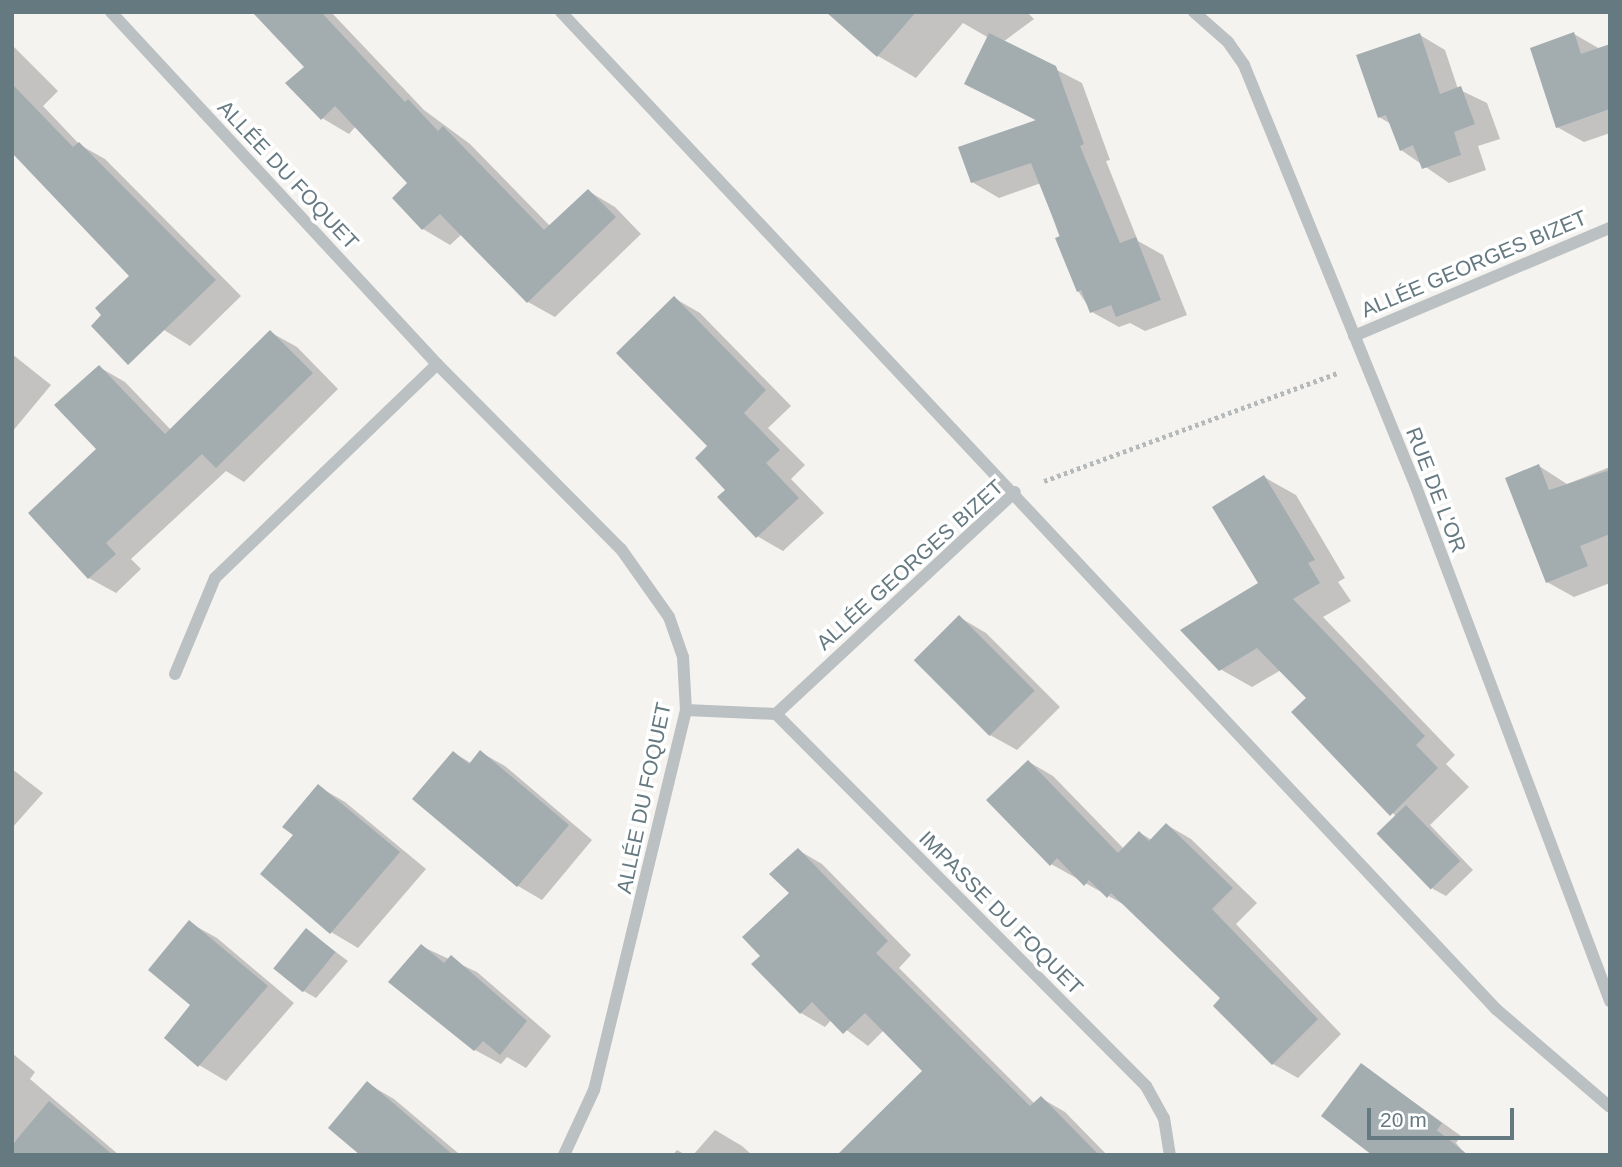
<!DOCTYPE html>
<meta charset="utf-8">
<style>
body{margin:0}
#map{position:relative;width:1622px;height:1167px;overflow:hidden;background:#f4f3f0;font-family:Arial,sans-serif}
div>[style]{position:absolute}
.shadow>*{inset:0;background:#0003}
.building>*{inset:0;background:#a3adb0;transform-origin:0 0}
.path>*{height:4.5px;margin-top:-2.25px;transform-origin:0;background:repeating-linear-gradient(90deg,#b5b9ba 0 3.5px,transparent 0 7px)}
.minor>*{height:12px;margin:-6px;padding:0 6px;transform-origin:6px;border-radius:6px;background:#bbc0c2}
span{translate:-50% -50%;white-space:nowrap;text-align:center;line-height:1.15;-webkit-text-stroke:7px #fff;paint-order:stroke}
.street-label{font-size:21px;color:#657980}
.frame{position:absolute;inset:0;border:14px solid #657980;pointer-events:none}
.scale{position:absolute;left:1367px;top:1108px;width:147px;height:32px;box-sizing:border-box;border:4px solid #657980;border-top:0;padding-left:9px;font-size:21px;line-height:24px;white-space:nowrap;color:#657980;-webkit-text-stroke:5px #fff;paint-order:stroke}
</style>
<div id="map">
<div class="shadow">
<div style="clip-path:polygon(270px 12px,331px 12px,424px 110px,470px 144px,551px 227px,588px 191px,615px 207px,641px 234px,555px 317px,528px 302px,462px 234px,450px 245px,423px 229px,394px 198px,409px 183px,356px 126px,349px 134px,322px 118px,306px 67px)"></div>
<div style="clip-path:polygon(850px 12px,1027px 12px,1034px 19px,1003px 42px,1082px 83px,1110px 160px,1106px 161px,1138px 241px,1163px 255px,1187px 315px,1145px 331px,1130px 323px,1119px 327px,1092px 312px,1078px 291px,1041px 183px,999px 198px,972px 182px,1037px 121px,966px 83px,989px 38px,963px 23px,916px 78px,878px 56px)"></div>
<div style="clip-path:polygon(1574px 34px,1600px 49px,1610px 45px,1610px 133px,1584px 142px,1557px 127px)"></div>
<div style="clip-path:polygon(1420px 35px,1445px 50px,1458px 89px,1487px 103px,1500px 139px,1478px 146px,1486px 170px,1449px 183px,1401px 150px,1391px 124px,1379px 117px)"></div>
<div style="clip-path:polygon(12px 45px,58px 91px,43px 106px,80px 145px,105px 159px,241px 296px,190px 346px,164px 330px,131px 276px,12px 150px)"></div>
<div style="clip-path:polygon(674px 298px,700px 313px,791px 406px,768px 428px,805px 465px,791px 479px,824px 513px,783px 551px,757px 536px,728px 490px,710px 447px)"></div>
<div style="clip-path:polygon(270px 332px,297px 347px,338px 389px,244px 482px,226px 471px,131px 559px,141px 569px,116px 593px,89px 578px,30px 513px,99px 449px,99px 367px,125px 382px,171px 430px)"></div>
<div style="clip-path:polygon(12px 354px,51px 385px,12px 432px)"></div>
<div style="clip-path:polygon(1539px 466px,1567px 484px,1610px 467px,1610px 583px,1574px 597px,1547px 582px)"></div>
<div style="clip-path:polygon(1264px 477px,1296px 495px,1345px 578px,1338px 582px,1351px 601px,1323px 617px,1455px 755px,1446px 764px,1469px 787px,1430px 825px,1473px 870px,1446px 896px,1433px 889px,1396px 817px,1309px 698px,1281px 670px,1252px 687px,1220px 669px,1261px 584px)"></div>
<div style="clip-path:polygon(959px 617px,986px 633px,1060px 707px,1017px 750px,990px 735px)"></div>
<div style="clip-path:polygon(480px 752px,505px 766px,592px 840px,542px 900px,518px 886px,454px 753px,471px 763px)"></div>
<div style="clip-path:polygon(1029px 762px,1053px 776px,1124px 849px,1140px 833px,1152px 840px,1167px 825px,1191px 839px,1257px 903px,1236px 924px,1341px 1034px,1298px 1078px,1273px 1064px,1215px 1006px,1222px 998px,1130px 908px,1051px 864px)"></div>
<div style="clip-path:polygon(12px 769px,43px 793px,12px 828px)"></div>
<div style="clip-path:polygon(319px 787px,345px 802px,426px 869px,358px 948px,331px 932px,295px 835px)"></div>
<div style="clip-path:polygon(798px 850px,822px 864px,911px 955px,899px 968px,1035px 1104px,1041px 1098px,1065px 1112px,1107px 1155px,963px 1155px,924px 1071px,884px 1030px,868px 1046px,832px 1019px,825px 1027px,801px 1013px,753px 964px,763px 956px,791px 893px)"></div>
<div style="clip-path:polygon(190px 923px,217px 938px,294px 1003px,226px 1081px,199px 1065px)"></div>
<div style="clip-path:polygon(306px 930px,348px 961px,316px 998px,302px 990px)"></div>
<div style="clip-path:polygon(421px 946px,477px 972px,551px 1036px,526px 1068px,507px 1057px,501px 1064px,475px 1050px,391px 981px)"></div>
<div style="clip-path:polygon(12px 1053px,35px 1072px,30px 1079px,119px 1155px,24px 1155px,12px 1138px)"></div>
<div style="clip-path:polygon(1362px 1065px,1461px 1136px,1456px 1143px,1466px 1155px)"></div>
<div style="clip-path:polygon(368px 1084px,394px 1099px,458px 1153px,362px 1155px)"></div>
<div style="clip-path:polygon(715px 1130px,742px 1146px,752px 1155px,693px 1155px)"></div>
<div style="clip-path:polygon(677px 1150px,686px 1155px,673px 1155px)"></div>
</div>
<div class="building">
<div style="clip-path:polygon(252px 12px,321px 12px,405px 102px,408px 99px,438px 131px,443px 126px,544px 230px,588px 189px,616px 217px,527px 303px,440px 214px,422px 230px,392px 198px,407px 183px,335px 106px,321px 120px,285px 83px,304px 67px)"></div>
<div style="clip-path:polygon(826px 12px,916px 12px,877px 57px)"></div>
<div style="clip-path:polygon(1574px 32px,1581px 54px,1610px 44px,1610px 109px,1556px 128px,1530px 48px)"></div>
<div style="clip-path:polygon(989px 33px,1056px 66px,1084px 144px,1080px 146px,1120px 243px,1136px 237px,1161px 300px,1116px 317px,1111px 305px,1090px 313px,1081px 290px,1077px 292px,1055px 238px,1060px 236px,1031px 163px,971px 183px,958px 147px,1036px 120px,964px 84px)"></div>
<div style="clip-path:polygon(1420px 33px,1440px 94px,1461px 86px,1475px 124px,1454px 132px,1461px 155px,1422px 169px,1413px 145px,1400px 151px,1386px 115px,1378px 118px,1356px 55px)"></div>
<div style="clip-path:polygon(12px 84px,73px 147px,79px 142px,216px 280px,128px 365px,91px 326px,101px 315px,95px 308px,129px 276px,12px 153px)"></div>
<div style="clip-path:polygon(674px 296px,766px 390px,744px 413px,780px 450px,766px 463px,799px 498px,756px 538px,717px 497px,725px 490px,695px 458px,707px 446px,616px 353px)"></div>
<div style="clip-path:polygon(270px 330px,313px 373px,216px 468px,202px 454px,106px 543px,116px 554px,88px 579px,28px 513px,96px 449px,54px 405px,99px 365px,165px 434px)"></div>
<div style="clip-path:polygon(1539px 464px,1549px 490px,1610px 470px,1610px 534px,1580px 546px,1588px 566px,1546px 583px,1505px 478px)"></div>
<div style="clip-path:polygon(1264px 475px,1315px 560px,1308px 563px,1320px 583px,1293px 599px,1425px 736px,1416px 745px,1438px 768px,1390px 816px,1291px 712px,1306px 698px,1257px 648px,1219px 671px,1180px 630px,1258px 583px,1212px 507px)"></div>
<div style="left:959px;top:615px;width:107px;height:64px;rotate:45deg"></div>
<div style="clip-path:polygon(480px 750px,569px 825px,517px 887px,412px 799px,453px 751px,469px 764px)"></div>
<div style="clip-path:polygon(1028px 760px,1118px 853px,1139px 831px,1149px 841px,1166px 823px,1233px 888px,1212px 909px,1318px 1019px,1272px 1065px,1213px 1006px,1220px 998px,1111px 893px,1107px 898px,1089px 880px,1084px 886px,1057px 858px,1050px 866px,986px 800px)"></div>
<div style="clip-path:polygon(318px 784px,400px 852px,330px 934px,260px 874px,293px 835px,282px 827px)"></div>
<div style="left:1406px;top:805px;width:78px;height:41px;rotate:46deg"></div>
<div style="clip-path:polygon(798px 848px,888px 941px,876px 953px,1030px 1106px,1041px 1096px,1099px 1155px,837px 1155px,922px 1071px,865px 1013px,843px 1034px,812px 1002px,800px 1014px,751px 964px,760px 956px,742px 937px,789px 893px,769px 874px)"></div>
<div style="clip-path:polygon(189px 920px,268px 986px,198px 1067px,164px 1038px,190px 1005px,148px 970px)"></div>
<div style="left:306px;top:928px;width:38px;height:52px;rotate:39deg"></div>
<div style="clip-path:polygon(421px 944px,444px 963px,451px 955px,527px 1021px,500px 1055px,483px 1041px,474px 1051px,388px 982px)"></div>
<div style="clip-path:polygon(1361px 1063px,1442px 1123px,1437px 1130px,1468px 1155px,1372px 1155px,1321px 1116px)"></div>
<div style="clip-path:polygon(367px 1081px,398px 1107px,453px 1155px,360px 1155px,328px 1128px)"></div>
<div style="clip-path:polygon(49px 1101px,113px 1155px,12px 1155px,12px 1145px)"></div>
</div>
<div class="path">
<div style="left:1044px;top:481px;width:313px;rotate:-20.2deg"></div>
</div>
<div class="minor">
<div style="left:111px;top:12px;width:480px;rotate:47.2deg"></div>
<div style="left:437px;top:364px;width:261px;rotate:45.2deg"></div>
<div style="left:621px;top:549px;width:83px;rotate:54.8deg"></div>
<div style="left:669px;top:617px;width:42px;rotate:70.7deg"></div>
<div style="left:683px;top:657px;width:53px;rotate:86.8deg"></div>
<div style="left:686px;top:710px;width:391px;rotate:103.6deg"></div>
<div style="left:594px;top:1090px;width:72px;rotate:114.8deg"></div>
<div style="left:561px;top:12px;width:1367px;rotate:46.84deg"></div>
<div style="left:1496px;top:1009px;width:150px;rotate:40.7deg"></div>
<div style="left:1194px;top:12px;width:45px;rotate:41.4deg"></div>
<div style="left:1228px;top:42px;width:28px;rotate:55deg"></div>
<div style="left:1244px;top:65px;width:453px;rotate:67.8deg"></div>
<div style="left:1415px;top:484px;width:553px;rotate:69.33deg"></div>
<div style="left:1354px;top:336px;width:278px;rotate:-22.9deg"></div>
<div style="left:175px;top:674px;width:104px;rotate:-67.4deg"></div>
<div style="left:215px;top:578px;width:308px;rotate:-43.9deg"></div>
<div style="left:686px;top:710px;width:90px;rotate:2.5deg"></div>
<div style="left:776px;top:714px;width:326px;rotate:-42.9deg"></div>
<div style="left:776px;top:714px;width:525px;rotate:45.15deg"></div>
<div style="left:1146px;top:1086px;width:37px;rotate:61deg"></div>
<div style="left:1164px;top:1118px;width:37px;rotate:81deg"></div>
</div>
<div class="street-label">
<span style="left:288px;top:175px;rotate:47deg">ALLÉE DU FOQUET</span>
<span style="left:1474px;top:264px;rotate:-23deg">ALLÉE GEORGES BIZET</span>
<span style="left:1436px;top:490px;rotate:69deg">RUE DE L'OR</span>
<span style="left:910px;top:565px;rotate:-42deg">ALLÉE GEORGES BIZET</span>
<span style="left:644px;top:798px;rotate:-78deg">ALLÉE DU FOQUET</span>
<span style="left:1001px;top:913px;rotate:45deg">IMPASSE DU FOQUET</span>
</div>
<div class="frame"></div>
<div class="scale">20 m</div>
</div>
